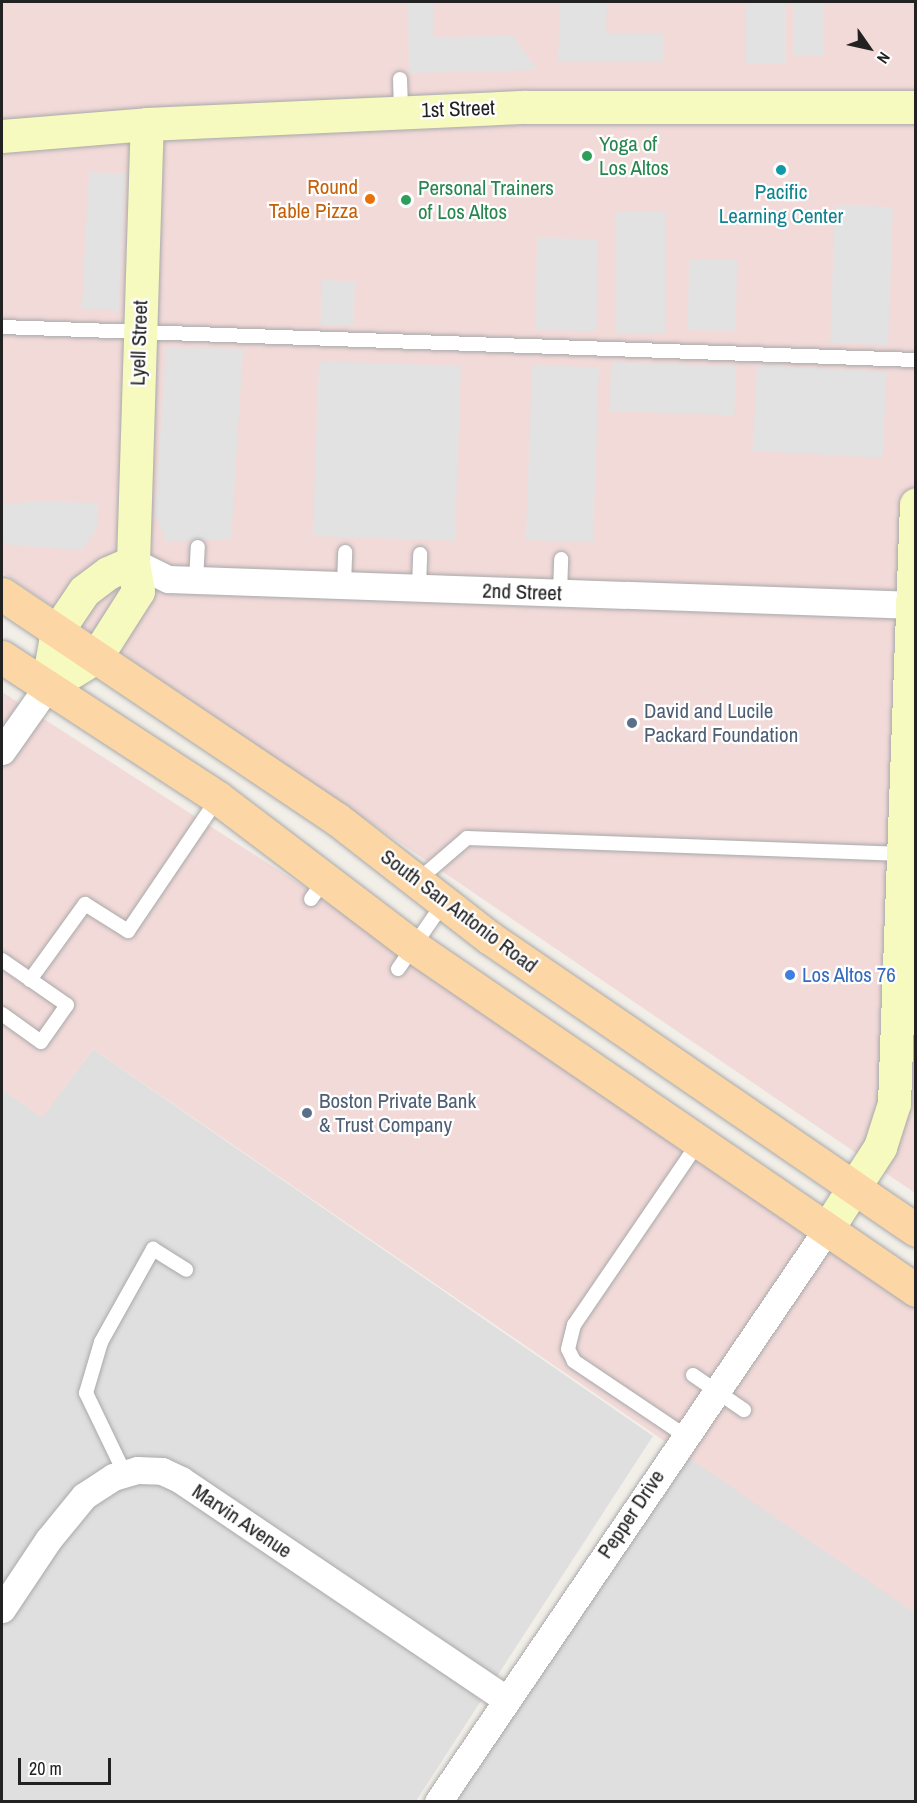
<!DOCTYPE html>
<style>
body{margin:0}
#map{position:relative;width:917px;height:1803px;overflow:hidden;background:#f2efe9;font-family:"Archivo Narrow",sans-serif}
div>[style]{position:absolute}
.residential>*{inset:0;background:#e0dfdf}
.commercial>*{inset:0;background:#f2dad9}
.parking>*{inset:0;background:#e2e2e2;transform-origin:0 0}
.roads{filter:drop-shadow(0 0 2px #a9a9a9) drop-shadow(0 0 2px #a9a9a9)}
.lane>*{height:14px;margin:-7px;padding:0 7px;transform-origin:7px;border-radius:7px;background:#fff}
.street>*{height:27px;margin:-13.5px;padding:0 13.5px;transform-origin:13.5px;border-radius:13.5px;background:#fff}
.secondary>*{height:33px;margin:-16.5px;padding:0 16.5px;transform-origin:16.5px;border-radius:16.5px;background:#f7fabf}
.primary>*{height:33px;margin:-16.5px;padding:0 16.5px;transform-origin:16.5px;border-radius:16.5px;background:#fcd6a4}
.dots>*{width:16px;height:16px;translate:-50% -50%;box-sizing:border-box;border:3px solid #fff;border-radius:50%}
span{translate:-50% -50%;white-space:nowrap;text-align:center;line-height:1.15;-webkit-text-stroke:4.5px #fff;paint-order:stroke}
.street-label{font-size:21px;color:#222}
.leisure-label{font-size:21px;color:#27864d}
.left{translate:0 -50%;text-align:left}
.food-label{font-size:21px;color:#c56008}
.right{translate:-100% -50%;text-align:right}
.culture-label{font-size:21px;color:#0d838f}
.service-label{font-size:21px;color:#4e5e75}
.shop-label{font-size:21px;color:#366cbe}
.frame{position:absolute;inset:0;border:3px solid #222;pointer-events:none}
.north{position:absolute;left:839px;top:18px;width:60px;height:60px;-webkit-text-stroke:4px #fff;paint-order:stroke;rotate:124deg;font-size:16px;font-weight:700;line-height:24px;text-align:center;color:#222}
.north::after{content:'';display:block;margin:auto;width:21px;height:27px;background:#222;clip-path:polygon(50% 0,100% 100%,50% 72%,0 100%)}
.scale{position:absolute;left:18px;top:1758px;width:93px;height:27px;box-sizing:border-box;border:3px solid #222;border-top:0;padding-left:8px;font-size:18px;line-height:21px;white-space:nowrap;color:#222;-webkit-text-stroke:4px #fff;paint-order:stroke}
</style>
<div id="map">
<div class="residential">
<div style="clip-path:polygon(93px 1049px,653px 1436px,416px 1801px,2px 1801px,2px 1089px,42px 1117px)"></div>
<div style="clip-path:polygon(683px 1452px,915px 1612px,915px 1801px,446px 1802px)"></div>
</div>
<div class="commercial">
<div style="clip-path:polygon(2px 2px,915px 2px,915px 1193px,2px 572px)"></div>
<div style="clip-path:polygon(2px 692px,300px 884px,915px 1308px,915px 1613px,93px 1049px,42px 1118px,2px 1089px)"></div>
</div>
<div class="parking">
<div style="clip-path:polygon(408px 2px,433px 2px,433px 37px,513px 36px,537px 70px,409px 73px)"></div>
<div style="clip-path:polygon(560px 2px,607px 2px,606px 34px,664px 34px,663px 61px,558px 62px)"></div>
<div style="left:746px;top:2px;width:40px;height:61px"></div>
<div style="left:793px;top:2px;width:31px;height:54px"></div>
<div style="left:89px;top:172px;width:37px;height:137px;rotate:3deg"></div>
<div style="left:835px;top:205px;width:58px;height:138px;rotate:2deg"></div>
<div style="left:616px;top:211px;width:49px;height:122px"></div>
<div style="left:537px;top:238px;width:61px;height:92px;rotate:1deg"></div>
<div style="left:689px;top:259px;width:48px;height:71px;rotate:1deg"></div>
<div style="left:322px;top:280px;width:33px;height:45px;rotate:2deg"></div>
<div style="clip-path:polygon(166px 347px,243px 349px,231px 540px,166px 541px,155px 515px)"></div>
<div style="left:319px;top:361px;width:142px;height:175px;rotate:2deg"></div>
<div style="left:611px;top:362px;width:125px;height:49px;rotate:2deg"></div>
<div style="left:532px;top:365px;width:67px;height:175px;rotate:2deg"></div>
<div style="left:757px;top:365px;width:130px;height:86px;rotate:3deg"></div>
<div style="clip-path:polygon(24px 501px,98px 503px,97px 528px,82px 550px,8px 545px,2px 540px,2px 504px,23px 504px)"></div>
</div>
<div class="roads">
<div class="lane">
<div style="left:400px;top:79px;width:32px;rotate:88deg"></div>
<div style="left:2px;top:327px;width:915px;rotate:2.07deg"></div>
<div style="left:196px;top:581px;width:34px;rotate:-87deg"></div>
<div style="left:344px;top:586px;width:34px;rotate:-88deg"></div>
<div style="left:419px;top:588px;width:34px;rotate:-88deg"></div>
<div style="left:560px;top:593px;width:34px;rotate:-88deg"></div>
<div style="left:417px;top:881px;width:66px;rotate:-40.7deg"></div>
<div style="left:467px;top:838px;width:437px;rotate:2.1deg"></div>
<div style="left:311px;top:899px;width:24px;rotate:-55deg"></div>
<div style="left:2px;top:960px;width:79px;rotate:34.7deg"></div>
<div style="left:67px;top:1005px;width:45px;rotate:125.1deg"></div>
<div style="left:41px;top:1042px;width:48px;rotate:-144.3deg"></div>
<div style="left:398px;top:969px;width:81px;rotate:-55.5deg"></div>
<div style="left:30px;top:980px;width:94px;rotate:-54.1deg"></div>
<div style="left:85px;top:904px;width:51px;rotate:32.1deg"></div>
<div style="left:128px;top:931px;width:161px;rotate:-55.9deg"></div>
<div style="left:693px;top:1375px;width:62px;rotate:34.5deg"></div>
<div style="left:684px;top:1435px;width:133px;rotate:-146.1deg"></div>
<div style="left:574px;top:1361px;width:13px;rotate:-117deg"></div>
<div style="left:568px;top:1349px;width:25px;rotate:-76deg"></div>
<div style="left:574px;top:1325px;width:222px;rotate:-55.7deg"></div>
<div style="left:125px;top:1474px;width:90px;rotate:-115.7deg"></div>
<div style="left:86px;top:1393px;width:53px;rotate:-73.6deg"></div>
<div style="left:101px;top:1342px;width:107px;rotate:-60.8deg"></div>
<div style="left:153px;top:1249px;width:39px;rotate:32deg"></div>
</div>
<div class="street">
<div style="left:133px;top:562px;width:39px;rotate:26deg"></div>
<div style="left:168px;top:579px;width:748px;rotate:1.99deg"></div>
<div style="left:2px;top:751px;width:78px;rotate:-54.9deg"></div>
<div style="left:2px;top:1609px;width:83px;rotate:-56.3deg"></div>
<div style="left:48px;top:1540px;width:57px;rotate:-50.7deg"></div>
<div style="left:84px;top:1496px;width:35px;rotate:-33deg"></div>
<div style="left:113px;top:1477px;width:25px;rotate:-16deg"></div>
<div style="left:137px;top:1470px;width:25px;rotate:2deg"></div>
<div style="left:162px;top:1471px;width:21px;rotate:25deg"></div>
<div style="left:181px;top:1480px;width:392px;rotate:34deg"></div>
<div style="left:438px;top:1802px;width:693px;rotate:-55.83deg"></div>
</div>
<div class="secondary">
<div style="left:2px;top:136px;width:145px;rotate:-4.7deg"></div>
<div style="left:147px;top:124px;width:379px;rotate:-2.6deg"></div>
<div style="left:526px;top:107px;width:390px"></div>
<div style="left:47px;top:687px;width:57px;rotate:-31.5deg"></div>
<div style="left:96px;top:657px;width:78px;rotate:-57.5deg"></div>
<div style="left:138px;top:591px;width:29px;rotate:-100deg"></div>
<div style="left:133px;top:562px;width:438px;rotate:-88.2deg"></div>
<div style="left:47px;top:687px;width:57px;rotate:-79.9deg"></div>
<div style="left:57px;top:631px;width:48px;rotate:-56deg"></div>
<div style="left:84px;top:591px;width:30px;rotate:-37deg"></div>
<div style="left:108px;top:573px;width:27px;rotate:-24deg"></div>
<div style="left:827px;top:1229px;width:98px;rotate:-57.1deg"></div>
<div style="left:880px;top:1147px;width:46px;rotate:-72.3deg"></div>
<div style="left:894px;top:1103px;width:599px;rotate:-87.9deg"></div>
</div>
<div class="primary">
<div style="left:2px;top:594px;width:404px;rotate:33.9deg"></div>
<div style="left:337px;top:819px;width:194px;rotate:37.9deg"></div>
<div style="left:490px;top:938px;width:516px;rotate:34.43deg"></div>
<div style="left:2px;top:657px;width:258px;rotate:33.1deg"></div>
<div style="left:218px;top:798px;width:245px;rotate:37.2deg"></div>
<div style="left:413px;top:946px;width:609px;rotate:34.37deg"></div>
</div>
</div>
<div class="dots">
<div style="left:587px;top:156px;background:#2e9e5b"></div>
<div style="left:781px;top:170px;background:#0f9aa8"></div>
<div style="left:370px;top:199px;background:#e8710a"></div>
<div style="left:406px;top:200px;background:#2e9e5b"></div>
<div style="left:632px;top:723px;background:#5c6f8a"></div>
<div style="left:790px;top:975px;background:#3f7fe0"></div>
<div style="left:307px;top:1113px;background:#5c6f8a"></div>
</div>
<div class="street-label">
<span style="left:458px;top:109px;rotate:-2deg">1st Street</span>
<span style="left:139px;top:343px;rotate:-88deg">Lyell Street</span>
<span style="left:522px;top:592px;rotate:2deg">2nd Street</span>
<span style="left:459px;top:911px;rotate:37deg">South San Antonio Road</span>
<span style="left:631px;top:1514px;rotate:-56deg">Pepper Drive</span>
<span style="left:242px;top:1521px;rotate:34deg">Marvin Avenue</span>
</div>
<div class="leisure-label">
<span class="left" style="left:599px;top:156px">Yoga of<br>Los Altos</span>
<span class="left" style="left:418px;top:200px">Personal Trainers<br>of Los Altos</span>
</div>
<div class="food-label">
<span class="right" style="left:358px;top:199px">Round<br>Table Pizza</span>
</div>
<div class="culture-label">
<span style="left:781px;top:204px">Pacific<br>Learning Center</span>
</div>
<div class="service-label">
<span class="left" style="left:644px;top:723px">David and Lucile<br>Packard Foundation</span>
<span class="left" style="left:319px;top:1113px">Boston Private Bank<br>&amp; Trust Company</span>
</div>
<div class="shop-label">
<span class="left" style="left:802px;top:975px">Los Altos 76</span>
</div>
<div class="frame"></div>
<div class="north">N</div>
<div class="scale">20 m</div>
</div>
